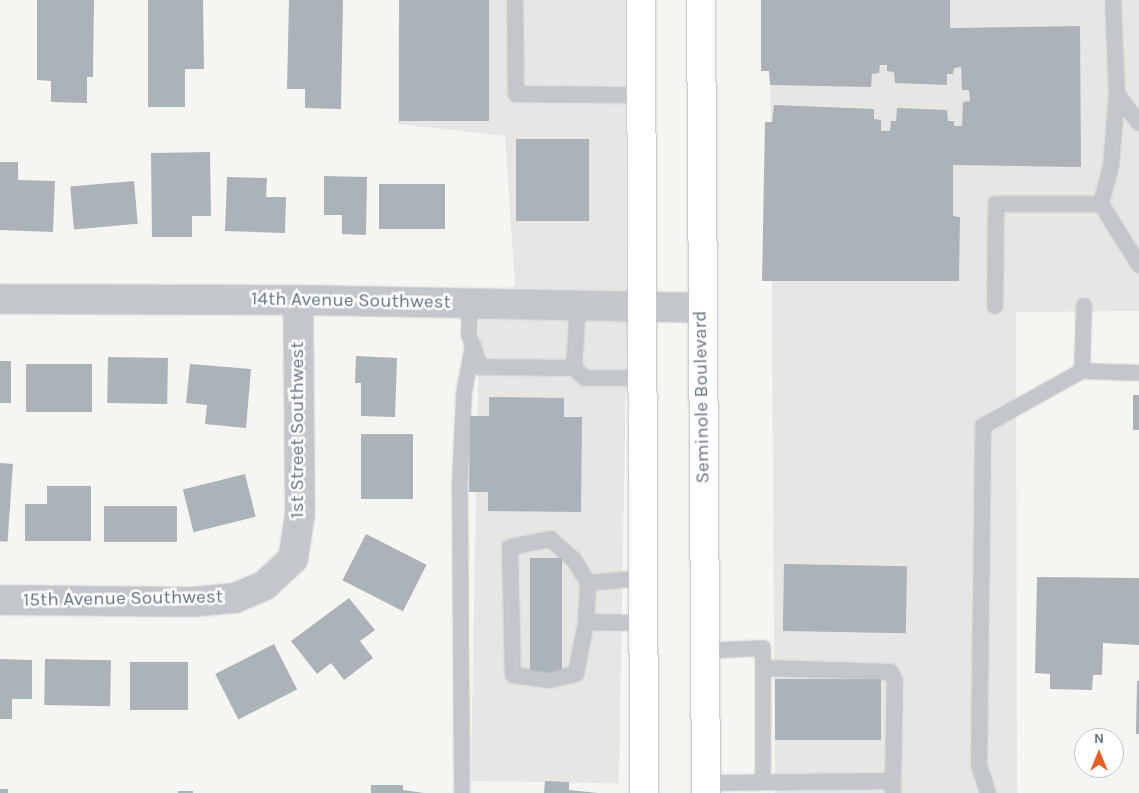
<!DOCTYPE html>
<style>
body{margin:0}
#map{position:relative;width:1139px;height:793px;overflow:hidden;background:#f5f6f2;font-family:Karla,sans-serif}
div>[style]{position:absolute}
.built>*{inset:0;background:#e6e7e5;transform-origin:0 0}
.building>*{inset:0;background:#abb2b8;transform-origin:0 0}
.roads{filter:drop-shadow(0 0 1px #b6babe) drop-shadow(0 0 1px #b6babe)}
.service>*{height:14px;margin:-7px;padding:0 7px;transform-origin:7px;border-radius:7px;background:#c3c6ca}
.minor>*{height:28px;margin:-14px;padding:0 14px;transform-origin:14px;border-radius:14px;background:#c3c6ca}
.primary>*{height:28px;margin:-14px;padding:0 14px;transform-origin:14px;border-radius:14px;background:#fff}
span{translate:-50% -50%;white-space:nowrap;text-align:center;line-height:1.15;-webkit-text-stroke:5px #fff;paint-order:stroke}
.street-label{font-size:19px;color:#647383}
.north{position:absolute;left:1074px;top:728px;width:50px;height:50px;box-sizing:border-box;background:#fff;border:1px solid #c1c7cd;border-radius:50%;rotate:0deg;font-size:14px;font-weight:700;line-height:20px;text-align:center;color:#647383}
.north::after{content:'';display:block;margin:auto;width:18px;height:22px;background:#e36124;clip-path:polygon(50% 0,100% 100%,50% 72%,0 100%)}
</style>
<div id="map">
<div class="built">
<div style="clip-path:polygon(399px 0,625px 0,626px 291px,507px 288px,515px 286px,505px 136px,398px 124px)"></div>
<div style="clip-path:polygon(770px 0,1139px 0,1139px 311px,1016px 312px,1017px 793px,775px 793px)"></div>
<div style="left:479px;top:318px;width:148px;height:463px;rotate:1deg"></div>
</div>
<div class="building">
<div style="clip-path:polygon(37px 0,94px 0,93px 77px,87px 77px,87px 103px,51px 102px,51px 81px,37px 80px)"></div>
<div style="clip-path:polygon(148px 0,203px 0,204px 69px,185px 69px,185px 107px,148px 107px)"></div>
<div style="clip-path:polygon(289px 0,343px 0,341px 109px,305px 108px,305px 89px,287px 89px)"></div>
<div style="left:399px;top:0;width:90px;height:121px"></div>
<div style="clip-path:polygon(761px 0,950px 0,950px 28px,1080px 26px,1081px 167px,953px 165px,953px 216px,960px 217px,959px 281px,762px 281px,765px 122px,772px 122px,774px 105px,874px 109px,874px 119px,881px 120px,881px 131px,890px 131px,891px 121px,896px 121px,897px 108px,947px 110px,948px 121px,954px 121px,954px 126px,962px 126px,963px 102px,970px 101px,969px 90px,962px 90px,961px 67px,954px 68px,953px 74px,947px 74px,947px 85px,895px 83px,894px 72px,887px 71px,887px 65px,880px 65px,879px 73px,872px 74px,871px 87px,770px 85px,769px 71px,761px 71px)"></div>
<div style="left:516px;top:139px;width:73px;height:82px"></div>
<div style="clip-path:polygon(210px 152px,211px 216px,192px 216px,192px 237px,152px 237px,151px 153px)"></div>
<div style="clip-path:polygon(0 162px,18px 162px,18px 180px,55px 181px,53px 232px,0 230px)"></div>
<div style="clip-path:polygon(324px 176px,367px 177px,366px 235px,342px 234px,342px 215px,324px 215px)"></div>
<div style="clip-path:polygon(227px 177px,267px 178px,266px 197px,286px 197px,285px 233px,225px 231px)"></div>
<div style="left:134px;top:181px;width:43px;height:64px;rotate:85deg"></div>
<div style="left:379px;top:184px;width:66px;height:45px"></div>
<div style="clip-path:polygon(356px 356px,397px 358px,395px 417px,361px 416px,361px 383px,355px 383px)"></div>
<div style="left:108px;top:357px;width:60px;height:46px;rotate:1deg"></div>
<div style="left:0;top:361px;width:11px;height:42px"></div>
<div style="left:26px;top:364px;width:66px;height:48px"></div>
<div style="clip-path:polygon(190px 364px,251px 369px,246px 428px,205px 424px,207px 405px,186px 403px)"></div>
<div style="left:1133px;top:395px;width:6px;height:35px"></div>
<div style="clip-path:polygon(489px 397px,564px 398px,564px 417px,582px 417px,581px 512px,488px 511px,488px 492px,469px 492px,470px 416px,489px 416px)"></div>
<div style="left:413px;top:434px;width:65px;height:52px;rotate:90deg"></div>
<div style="left:0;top:463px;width:13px;height:78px;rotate:4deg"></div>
<div style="left:245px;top:474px;width:44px;height:64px;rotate:76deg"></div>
<div style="clip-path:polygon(47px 486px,91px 486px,91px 541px,25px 541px,25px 504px,47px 504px)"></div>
<div style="left:177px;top:506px;width:36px;height:73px;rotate:90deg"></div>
<div style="left:366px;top:534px;width:68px;height:52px;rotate:27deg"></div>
<div style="left:530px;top:558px;width:32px;height:115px"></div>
<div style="left:784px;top:564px;width:123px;height:67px;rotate:1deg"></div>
<div style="clip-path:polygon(1037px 577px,1139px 578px,1139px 645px,1103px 643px,1102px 675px,1093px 675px,1092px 690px,1050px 689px,1050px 674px,1035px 673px)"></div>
<div style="clip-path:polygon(349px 598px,375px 630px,360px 641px,373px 658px,344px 680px,331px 663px,317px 674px,291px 641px)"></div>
<div style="left:274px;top:644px;width:51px;height:66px;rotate:63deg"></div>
<div style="clip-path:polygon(0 659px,32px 660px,32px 699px,12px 699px,12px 719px,0 719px)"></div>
<div style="left:45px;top:659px;width:66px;height:46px;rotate:1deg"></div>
<div style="left:188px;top:662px;width:48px;height:58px;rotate:90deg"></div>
<div style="left:775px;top:679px;width:106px;height:61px"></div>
<div style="clip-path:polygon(1137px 681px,1139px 681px,1139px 734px,1136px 734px)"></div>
<div style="clip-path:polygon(545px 781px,569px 782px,569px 790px,598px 793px,544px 793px)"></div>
<div style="clip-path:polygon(371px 785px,403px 785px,403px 790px,424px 793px,371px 793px)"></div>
<div style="left:0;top:789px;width:8px;height:4px"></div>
<div style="left:178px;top:791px;width:15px;height:2px"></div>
</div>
<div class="roads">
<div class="service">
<div style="left:515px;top:0;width:94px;rotate:89.4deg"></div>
<div style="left:516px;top:94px;width:125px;rotate:0.5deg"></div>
<div style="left:1113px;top:0;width:94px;rotate:87.6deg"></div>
<div style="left:1117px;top:94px;width:72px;rotate:94.8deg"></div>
<div style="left:1111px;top:166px;width:39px;rotate:105deg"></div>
<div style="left:1101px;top:204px;width:72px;rotate:58.1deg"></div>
<div style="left:1117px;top:94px;width:36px;rotate:53deg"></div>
<div style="left:470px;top:303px;width:32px;rotate:92deg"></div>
<div style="left:469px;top:335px;width:34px;rotate:71deg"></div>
<div style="left:480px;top:367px;width:94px;rotate:0.6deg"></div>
<div style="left:574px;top:368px;width:15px;rotate:42deg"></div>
<div style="left:585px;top:378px;width:56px"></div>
<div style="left:995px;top:306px;width:102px;rotate:-89.4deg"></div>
<div style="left:996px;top:204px;width:105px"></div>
<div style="left:574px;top:368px;width:63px;rotate:-86.4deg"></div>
<div style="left:1082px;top:371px;width:65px;rotate:-88.2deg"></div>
<div style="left:643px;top:578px;width:55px;rotate:174.8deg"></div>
<div style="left:588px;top:583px;width:27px;rotate:-121deg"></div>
<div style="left:574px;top:560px;width:31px;rotate:-138deg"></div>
<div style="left:551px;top:539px;width:42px;rotate:169deg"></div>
<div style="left:510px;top:547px;width:128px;rotate:88.7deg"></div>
<div style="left:513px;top:675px;width:36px;rotate:8deg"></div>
<div style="left:549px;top:680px;width:28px;rotate:-13deg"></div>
<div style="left:576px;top:674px;width:53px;rotate:-79.1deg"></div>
<div style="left:586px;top:622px;width:57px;rotate:1deg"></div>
<div style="left:586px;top:622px;width:39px;rotate:-87deg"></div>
<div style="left:704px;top:651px;width:59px;rotate:-2.9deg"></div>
<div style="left:763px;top:648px;width:133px;rotate:90deg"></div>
<div style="left:763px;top:668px;width:128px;rotate:1.8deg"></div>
<div style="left:891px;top:672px;width:11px;rotate:68deg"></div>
<div style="left:895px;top:682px;width:99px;rotate:91.2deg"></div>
<div style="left:706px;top:783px;width:187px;rotate:-0.6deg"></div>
<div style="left:893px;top:781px;width:12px;rotate:90deg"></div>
<div style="left:462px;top:793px;width:311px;rotate:-90.4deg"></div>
<div style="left:460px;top:482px;width:89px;rotate:-87.4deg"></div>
<div style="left:464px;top:393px;width:49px;rotate:-79.4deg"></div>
<div style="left:988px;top:793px;width:28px;rotate:-108deg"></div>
<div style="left:979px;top:766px;width:340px;rotate:-89.3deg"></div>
<div style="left:983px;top:426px;width:113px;rotate:-29.1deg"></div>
<div style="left:1082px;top:371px;width:57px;rotate:2deg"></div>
</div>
<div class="minor">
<div style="left:0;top:299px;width:298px;rotate:0.2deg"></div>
<div style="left:298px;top:300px;width:403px;rotate:1.1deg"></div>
<div style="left:0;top:600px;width:192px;rotate:0.6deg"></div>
<div style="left:192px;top:602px;width:43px;rotate:-5.3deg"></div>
<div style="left:235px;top:598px;width:33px;rotate:-23deg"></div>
<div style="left:265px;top:585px;width:38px;rotate:-43deg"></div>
<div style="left:293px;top:559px;width:46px;rotate:-81.2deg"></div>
<div style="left:300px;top:514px;width:214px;rotate:-90.5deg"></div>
</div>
<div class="primary">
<div style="left:641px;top:0;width:793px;rotate:89.78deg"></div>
<div style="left:701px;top:0;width:793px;rotate:89.64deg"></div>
</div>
</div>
<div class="street-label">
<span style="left:351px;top:301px;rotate:1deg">14th Avenue Southwest</span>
<span style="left:702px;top:397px;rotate:-91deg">Seminole Boulevard</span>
<span style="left:298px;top:430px;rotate:-90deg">1st Street Southwest</span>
<span style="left:123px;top:599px;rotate:-1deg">15th Avenue Southwest</span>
</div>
<div class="north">N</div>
</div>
